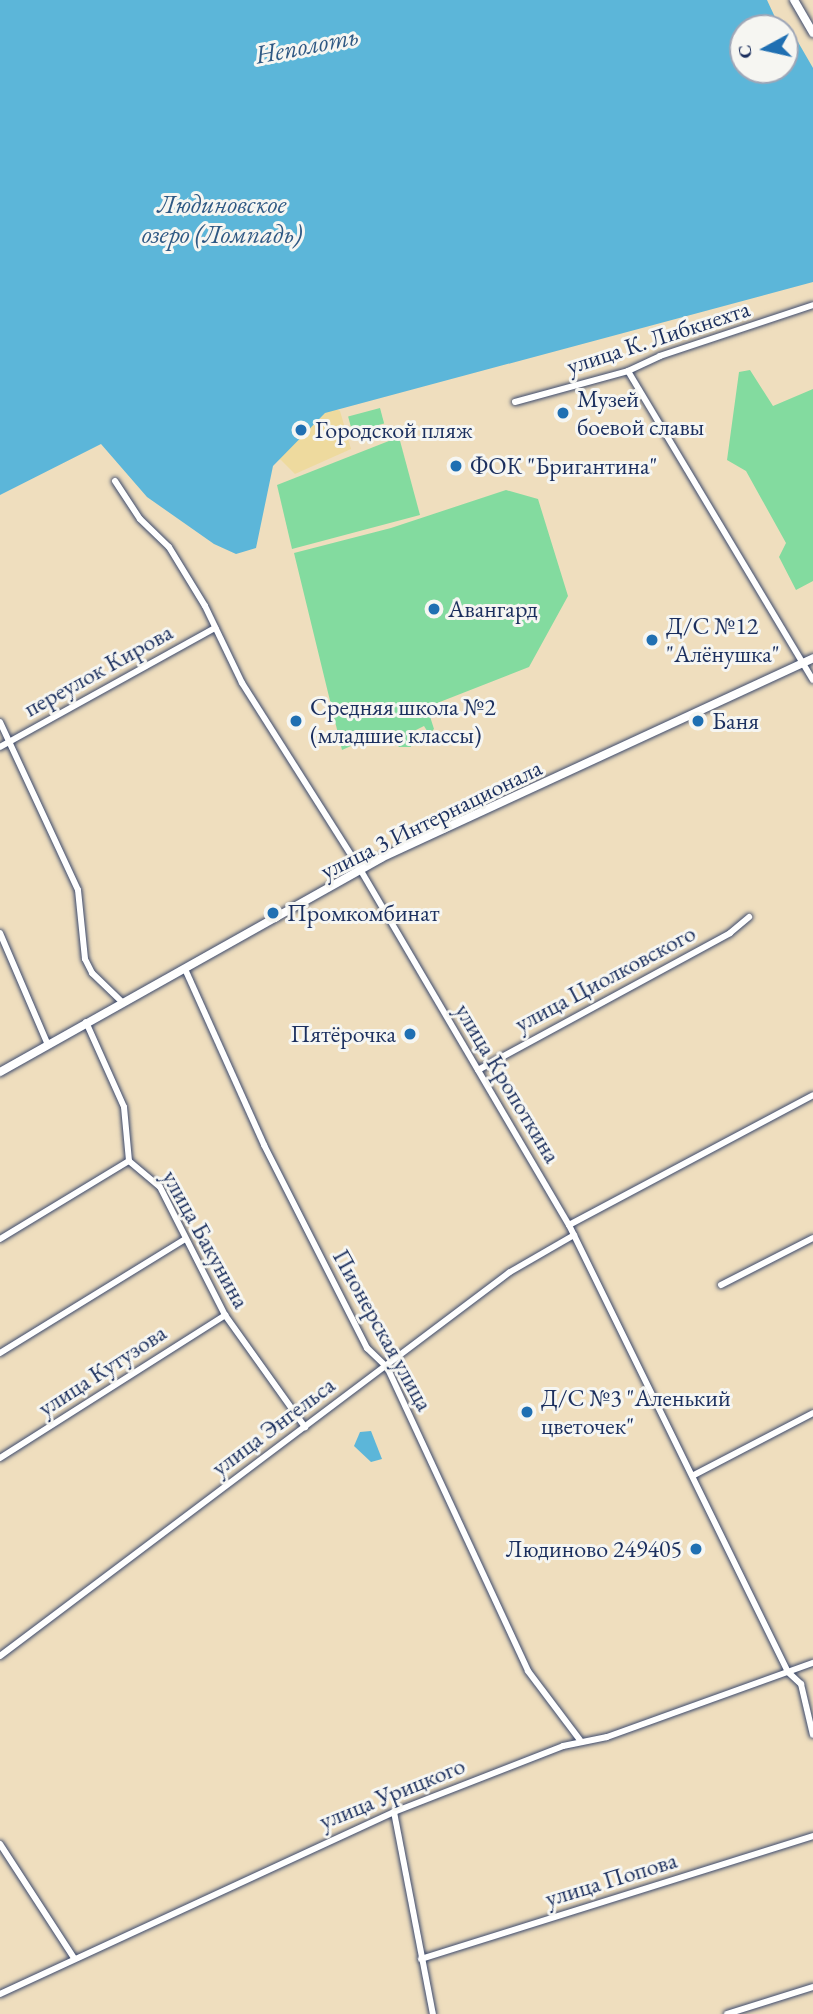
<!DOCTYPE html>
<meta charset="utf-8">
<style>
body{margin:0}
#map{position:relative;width:813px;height:2014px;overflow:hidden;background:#efdebe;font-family:"EB Garamond",serif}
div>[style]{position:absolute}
.green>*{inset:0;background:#83db9f;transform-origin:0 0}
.sand>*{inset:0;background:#eeda9e}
.water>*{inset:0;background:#5cb6d9}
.roads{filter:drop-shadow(0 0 2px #3b496c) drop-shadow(0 0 2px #3b496c)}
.minor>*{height:6px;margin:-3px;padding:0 3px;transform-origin:3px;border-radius:3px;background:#fff}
.tertiary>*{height:8px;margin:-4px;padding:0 4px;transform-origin:4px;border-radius:4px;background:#fff}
.dots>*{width:19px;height:19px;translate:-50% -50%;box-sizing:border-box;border:4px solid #f6f6f2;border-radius:50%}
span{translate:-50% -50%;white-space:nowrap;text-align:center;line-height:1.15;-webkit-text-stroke:6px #f6f6f2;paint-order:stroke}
.street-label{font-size:24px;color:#1b2f5e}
.poi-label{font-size:24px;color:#1b2f5e}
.left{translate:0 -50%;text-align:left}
.right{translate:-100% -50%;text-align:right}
.water-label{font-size:26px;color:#2e5883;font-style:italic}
.north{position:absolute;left:729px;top:14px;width:70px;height:70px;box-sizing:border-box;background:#f6f6f2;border:2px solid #9ea6b7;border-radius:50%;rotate:262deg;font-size:19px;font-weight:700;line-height:28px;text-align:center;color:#1b2f5e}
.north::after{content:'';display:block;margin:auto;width:24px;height:32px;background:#1f6fb2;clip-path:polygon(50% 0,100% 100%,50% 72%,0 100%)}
</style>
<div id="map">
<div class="green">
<div style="clip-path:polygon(750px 370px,773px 406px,813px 389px,813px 581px,796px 590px,779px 557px,786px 543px,746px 471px,727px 460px,739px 372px)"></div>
<div style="left:380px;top:408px;width:16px;height:33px;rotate:75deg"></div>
<div style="clip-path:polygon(399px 437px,420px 515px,292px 549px,277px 485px)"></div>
<div style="clip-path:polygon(506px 490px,538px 499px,568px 596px,529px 667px,427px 707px,434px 729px,429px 734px,424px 726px,408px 734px,411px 747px,399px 747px,392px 738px,360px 742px,342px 750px,294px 553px,391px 528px)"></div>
</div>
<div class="sand">
<div style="clip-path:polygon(317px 402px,340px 411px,351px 449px,295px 474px,281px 460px,268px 457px)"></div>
</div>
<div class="water">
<div style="clip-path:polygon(0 0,767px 0,780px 28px,743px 28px,743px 70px,785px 70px,785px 32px,798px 42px,813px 68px,813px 282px,325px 413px,273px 466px,256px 548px,236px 554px,214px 544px,147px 497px,101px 444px,0 495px)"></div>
<div style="clip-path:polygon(371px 1431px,382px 1459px,371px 1462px,354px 1446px,360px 1432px)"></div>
</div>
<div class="roads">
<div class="minor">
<div style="left:628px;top:371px;width:360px;rotate:59.1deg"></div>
<div style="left:515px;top:402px;width:117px;rotate:-15.3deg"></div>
<div style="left:628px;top:371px;width:35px;rotate:-25deg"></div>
<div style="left:660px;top:356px;width:161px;rotate:-18.4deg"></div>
<div style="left:115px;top:481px;width:45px;rotate:56.7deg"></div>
<div style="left:140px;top:519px;width:40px;rotate:44deg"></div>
<div style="left:169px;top:547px;width:69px;rotate:58.6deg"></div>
<div style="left:205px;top:606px;width:85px;rotate:64.3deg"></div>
<div style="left:242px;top:683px;width:220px;rotate:57.6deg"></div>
<div style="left:360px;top:869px;width:413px;rotate:59.6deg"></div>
<div style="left:569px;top:1225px;width:498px;rotate:63.9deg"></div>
<div style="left:788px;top:1672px;width:18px;rotate:43deg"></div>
<div style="left:801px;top:1684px;width:52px;rotate:76.8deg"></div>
<div style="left:0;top:722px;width:185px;rotate:65.1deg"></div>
<div style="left:78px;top:890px;width:69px;rotate:84.2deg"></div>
<div style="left:85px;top:959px;width:16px;rotate:63deg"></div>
<div style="left:92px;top:973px;width:42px;rotate:44deg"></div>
<div style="left:0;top:747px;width:246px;rotate:-29deg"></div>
<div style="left:0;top:933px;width:122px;rotate:66.8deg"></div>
<div style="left:185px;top:969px;width:193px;rotate:65.8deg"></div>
<div style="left:264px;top:1145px;width:228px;rotate:63.1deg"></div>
<div style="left:367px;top:1348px;width:28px;rotate:44deg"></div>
<div style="left:387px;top:1367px;width:335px;rotate:65.1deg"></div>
<div style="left:528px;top:1671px;width:86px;rotate:53deg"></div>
<div style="left:86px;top:1022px;width:93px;rotate:65.9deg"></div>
<div style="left:124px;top:1107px;width:54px;rotate:84.7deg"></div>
<div style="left:129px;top:1161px;width:40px;rotate:40deg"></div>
<div style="left:160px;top:1187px;width:144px;rotate:63.1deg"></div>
<div style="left:225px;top:1315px;width:138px;rotate:54.5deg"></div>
<div style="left:478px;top:1070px;width:287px;rotate:-28.5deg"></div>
<div style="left:730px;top:933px;width:25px;rotate:-40deg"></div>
<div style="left:569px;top:1225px;width:276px;rotate:-28deg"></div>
<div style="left:0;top:1239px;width:151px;rotate:-31.2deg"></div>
<div style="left:721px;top:1285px;width:103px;rotate:-27.1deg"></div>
<div style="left:0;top:1353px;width:217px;rotate:-31.6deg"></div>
<div style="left:0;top:1458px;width:267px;rotate:-32.4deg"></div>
<div style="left:694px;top:1475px;width:134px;rotate:-27.5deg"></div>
<div style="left:0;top:1656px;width:638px;rotate:-36.98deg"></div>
<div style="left:510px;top:1272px;width:74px;rotate:-30deg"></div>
<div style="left:394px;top:1812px;width:206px;rotate:79.1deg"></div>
<div style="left:0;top:1844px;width:136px;rotate:57deg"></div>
<div style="left:421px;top:1959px;width:411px;rotate:-17.4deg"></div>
<div style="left:0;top:1994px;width:434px;rotate:-24.8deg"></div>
<div style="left:394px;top:1812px;width:181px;rotate:-21.3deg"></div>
<div style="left:563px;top:1746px;width:45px;rotate:-11.6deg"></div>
<div style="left:607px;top:1737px;width:219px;rotate:-19.8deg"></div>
<div style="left:727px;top:2014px;width:90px;rotate:-17.4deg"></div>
</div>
<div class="tertiary">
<div style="left:794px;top:0;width:38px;rotate:60deg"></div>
<div style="left:0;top:1072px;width:437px;rotate:-29.3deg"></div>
<div style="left:381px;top:858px;width:476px;rotate:-24.8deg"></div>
</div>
</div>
<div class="dots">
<div style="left:563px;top:413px;background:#1f6fb2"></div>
<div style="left:301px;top:430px;background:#1f6fb2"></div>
<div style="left:456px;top:466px;background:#1f6fb2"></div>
<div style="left:434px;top:609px;background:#1f6fb2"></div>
<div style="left:652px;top:640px;background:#1f6fb2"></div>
<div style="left:296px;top:721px;background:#1f6fb2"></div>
<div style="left:698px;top:721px;background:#1f6fb2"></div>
<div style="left:273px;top:913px;background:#1f6fb2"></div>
<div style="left:410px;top:1034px;background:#1f6fb2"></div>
<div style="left:527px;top:1412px;background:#1f6fb2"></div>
<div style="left:696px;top:1549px;background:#1f6fb2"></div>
</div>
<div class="street-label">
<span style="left:658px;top:337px;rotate:-18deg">улица К. Либкнехта</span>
<span style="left:98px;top:670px;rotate:-29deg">переулок Кирова</span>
<span style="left:431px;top:819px;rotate:-26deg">улица 3 Интернационала</span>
<span style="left:605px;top:978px;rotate:-28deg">улица Циолковского</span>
<span style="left:508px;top:1083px;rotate:59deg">улица Кропоткина</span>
<span style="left:206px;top:1239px;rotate:61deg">улица Бакунина</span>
<span style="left:383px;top:1330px;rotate:61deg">Пионерская улица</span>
<span style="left:102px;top:1370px;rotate:-33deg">улица Кутузова</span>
<span style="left:273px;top:1426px;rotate:-37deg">улица Энгельса</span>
<span style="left:392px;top:1793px;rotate:-22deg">улица Урицкого</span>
<span style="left:611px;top:1879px;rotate:-17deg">улица Попова</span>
</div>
<div class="poi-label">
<span class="left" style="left:577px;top:413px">Музей<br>боевой славы</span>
<span class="left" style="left:315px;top:430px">Городской пляж</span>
<span class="left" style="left:470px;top:466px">ФОК "Бригантина"</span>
<span class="left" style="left:448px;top:609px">Авангард</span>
<span class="left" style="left:666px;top:640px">Д/С №12<br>"Алёнушка"</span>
<span class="left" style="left:310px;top:721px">Средняя школа №2<br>(младшие классы)</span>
<span class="left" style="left:712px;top:721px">Баня</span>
<span class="left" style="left:287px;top:913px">Промкомбинат</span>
<span class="right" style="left:396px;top:1034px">Пятёрочка</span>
<span class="left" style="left:541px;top:1412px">Д/С №3 "Аленький<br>цветочек"</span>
<span class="right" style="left:682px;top:1549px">Людиново 249405</span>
</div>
<div class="water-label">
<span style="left:307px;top:46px;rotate:-11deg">Неполоть</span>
<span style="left:222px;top:220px">Людиновское<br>озеро (Ломпадь)</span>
</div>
<div class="north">С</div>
</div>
